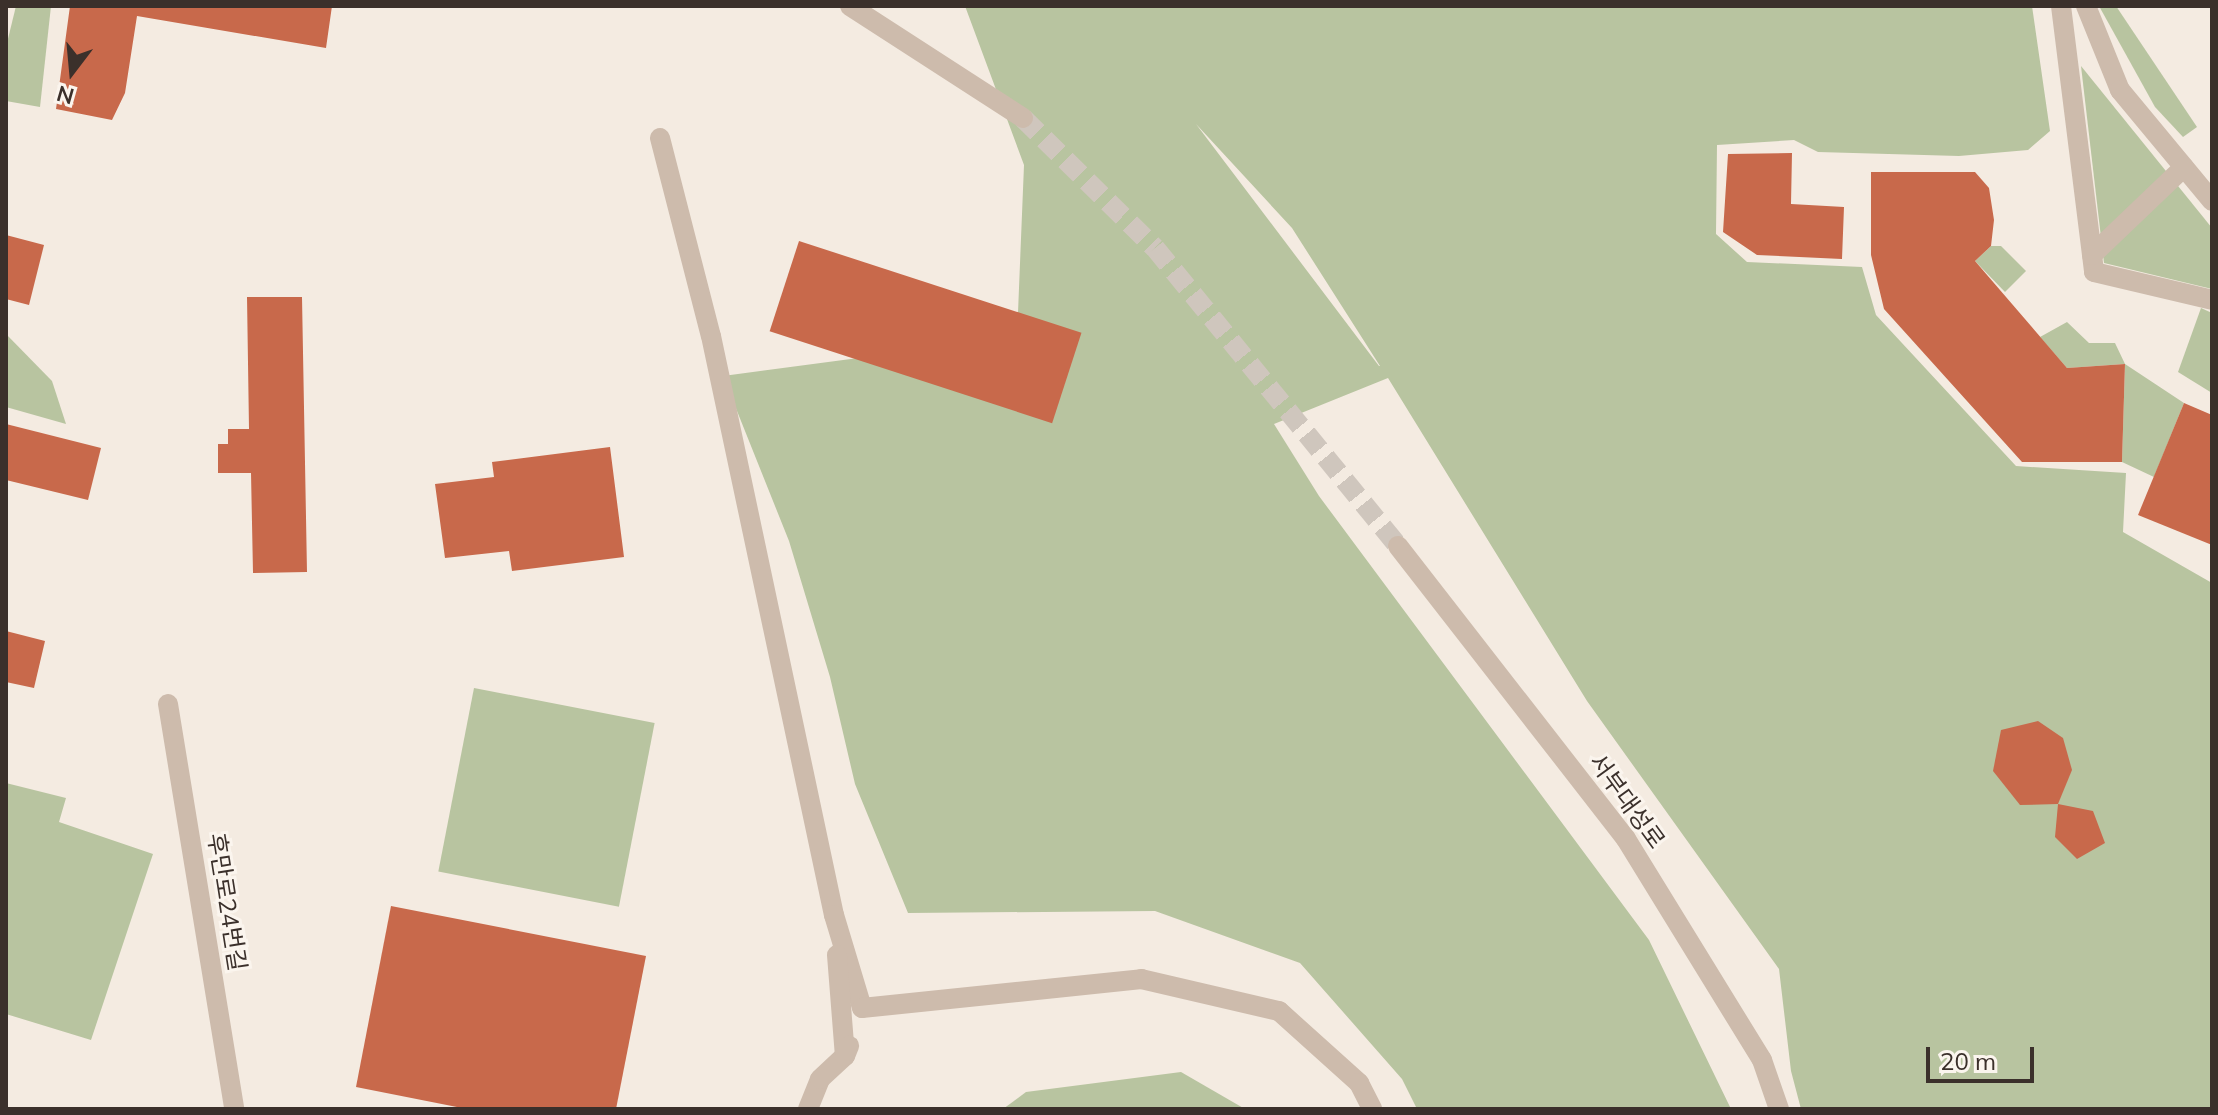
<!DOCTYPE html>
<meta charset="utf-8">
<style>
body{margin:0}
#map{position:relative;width:2218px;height:1115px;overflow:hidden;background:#f4ebe1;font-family:Mulish,"Noto Sans KR",sans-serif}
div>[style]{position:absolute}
.green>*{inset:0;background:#b8c4a0;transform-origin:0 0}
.building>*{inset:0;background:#c8694b;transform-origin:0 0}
.minor-tunnel>*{height:20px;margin-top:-10px;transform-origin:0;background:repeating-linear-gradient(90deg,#cfc6bd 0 20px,transparent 0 30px)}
.minor>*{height:20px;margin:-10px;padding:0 10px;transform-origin:10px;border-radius:10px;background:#cdbbac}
span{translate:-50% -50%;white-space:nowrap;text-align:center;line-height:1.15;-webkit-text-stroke:6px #fbf5ee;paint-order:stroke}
.street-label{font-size:24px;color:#3b302b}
.frame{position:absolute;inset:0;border:8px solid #3b302b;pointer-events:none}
.north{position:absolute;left:32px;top:32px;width:80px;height:80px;-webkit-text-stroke:6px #fbf5ee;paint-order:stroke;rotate:196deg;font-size:22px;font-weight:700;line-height:32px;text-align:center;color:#3b302b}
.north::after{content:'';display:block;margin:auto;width:28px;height:36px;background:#3b302b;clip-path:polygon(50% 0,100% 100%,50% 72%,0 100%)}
.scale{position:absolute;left:1926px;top:1047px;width:108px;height:36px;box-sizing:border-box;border:4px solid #3b302b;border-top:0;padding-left:10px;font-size:24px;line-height:28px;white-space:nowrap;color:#3b302b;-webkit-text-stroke:6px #fbf5ee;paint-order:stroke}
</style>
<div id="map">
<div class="green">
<div style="clip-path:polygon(16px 6px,51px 6px,40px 107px,6px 101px,6px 47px)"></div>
<div style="clip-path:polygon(evenodd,965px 6px,2032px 6px,2050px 131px,2028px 150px,1959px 156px,1818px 152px,1794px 140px,1717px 145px,1716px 234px,1747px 262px,1862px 267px,1876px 315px,2016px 466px,2126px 473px,2123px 532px,2212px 583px,2212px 1109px,1801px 1109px,1791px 1071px,1779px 969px,1587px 701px,1388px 378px,1274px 424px,1319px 496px,1649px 940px,1731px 1109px,1417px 1109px,1402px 1079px,1300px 963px,1155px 911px,908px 913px,855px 784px,830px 677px,789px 541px,723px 376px,1017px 337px,1024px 165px,965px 6px,1196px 124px,1292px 228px,1380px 366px,1379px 366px,1196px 124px)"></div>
<div style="clip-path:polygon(2099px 6px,2116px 6px,2197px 127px,2183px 137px,2155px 107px)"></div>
<div style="clip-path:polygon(2081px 66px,2212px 228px,2212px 289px,2104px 263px)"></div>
<div style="clip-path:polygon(1991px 246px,2001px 246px,2026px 271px,2005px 292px,1975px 261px)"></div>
<div style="clip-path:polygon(2201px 308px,2212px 313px,2212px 393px,2178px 372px)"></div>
<div style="clip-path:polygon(2067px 322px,2089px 343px,2115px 343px,2125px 364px,2184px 403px,2154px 477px,2122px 462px,2125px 364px,2067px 368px,2040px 337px)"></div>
<div style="clip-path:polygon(6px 334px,52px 381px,66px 424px,6px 407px)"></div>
<div style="left:474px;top:688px;width:184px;height:187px;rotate:11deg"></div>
<div style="clip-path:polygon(6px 783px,66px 798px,59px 822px,153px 854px,91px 1040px,6px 1014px)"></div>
<div style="clip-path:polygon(1181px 1072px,1245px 1109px,1003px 1109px,1026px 1092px)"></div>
</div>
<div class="building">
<div style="clip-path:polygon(70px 6px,332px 6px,326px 48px,137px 16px,125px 93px,112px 120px,56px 109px)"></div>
<div style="clip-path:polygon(1792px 153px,1791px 204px,1844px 207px,1842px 259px,1757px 255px,1723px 232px,1728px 154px)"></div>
<div style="clip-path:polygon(1871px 172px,1975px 172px,1989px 188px,1994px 220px,1991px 246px,1975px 261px,2067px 368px,2125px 364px,2122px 462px,2022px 462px,1884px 309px,1871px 255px)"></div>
<div style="clip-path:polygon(6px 235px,44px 245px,29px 305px,6px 299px)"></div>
<div style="left:799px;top:241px;width:297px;height:95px;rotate:18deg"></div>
<div style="clip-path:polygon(247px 297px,302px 297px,307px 572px,253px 573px,251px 473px,218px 473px,218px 444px,228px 444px,228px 429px,249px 429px)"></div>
<div style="clip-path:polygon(2184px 403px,2212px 415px,2212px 545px,2138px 515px)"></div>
<div style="clip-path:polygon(6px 424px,101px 448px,88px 500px,6px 480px)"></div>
<div style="clip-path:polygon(610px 447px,624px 557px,512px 571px,509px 551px,445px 558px,435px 484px,494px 477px,492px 462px)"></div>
<div style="clip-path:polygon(6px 631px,45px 641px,34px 688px,6px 682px)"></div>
<div style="clip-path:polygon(2038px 721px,2063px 738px,2072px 770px,2058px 804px,2020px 805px,1993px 771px,2001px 730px)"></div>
<div style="clip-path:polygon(2058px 804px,2093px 811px,2105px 843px,2077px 859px,2055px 837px)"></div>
<div style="clip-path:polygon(391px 906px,646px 956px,616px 1109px,467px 1109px,356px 1087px)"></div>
</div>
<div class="minor-tunnel">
<div style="left:1023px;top:118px;width:185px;rotate:44.6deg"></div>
<div style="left:1155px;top:248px;width:385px;rotate:50.8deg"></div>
</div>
<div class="minor">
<div style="left:850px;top:6px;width:206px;rotate:32.9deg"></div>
<div style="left:2061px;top:6px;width:268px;rotate:82.9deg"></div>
<div style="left:2094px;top:272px;width:121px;rotate:13.3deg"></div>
<div style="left:2086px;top:6px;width:91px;rotate:68deg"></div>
<div style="left:2120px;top:90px;width:144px;rotate:50.3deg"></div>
<div style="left:660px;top:138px;width:204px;rotate:75.6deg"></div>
<div style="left:711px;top:336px;width:592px;rotate:78.01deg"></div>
<div style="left:834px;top:915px;width:97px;rotate:73.2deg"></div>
<div style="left:862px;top:1008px;width:281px;rotate:-5.9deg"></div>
<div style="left:1141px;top:979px;width:142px;rotate:13.1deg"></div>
<div style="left:1279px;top:1011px;width:108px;rotate:42deg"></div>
<div style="left:1359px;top:1083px;width:29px;rotate:63deg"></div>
<div style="left:2092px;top:255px;width:127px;rotate:-43.7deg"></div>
<div style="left:1398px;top:546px;width:371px;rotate:52.1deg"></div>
<div style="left:1626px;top:839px;width:259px;rotate:58.4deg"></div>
<div style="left:1762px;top:1060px;width:52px;rotate:70.9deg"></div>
<div style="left:168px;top:704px;width:410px;rotate:80.7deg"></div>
<div style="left:837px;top:955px;width:101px;rotate:85.5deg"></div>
<div style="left:808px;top:1109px;width:32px;rotate:-68deg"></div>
<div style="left:820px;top:1079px;width:34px;rotate:-43deg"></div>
<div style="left:845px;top:1056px;width:11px;rotate:-68deg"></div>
</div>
<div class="street-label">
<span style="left:1627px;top:801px;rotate:54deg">서부대성로</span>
<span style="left:227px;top:902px;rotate:81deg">후만로24번길</span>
</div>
<div class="frame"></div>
<div class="north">N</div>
<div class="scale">20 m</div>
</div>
